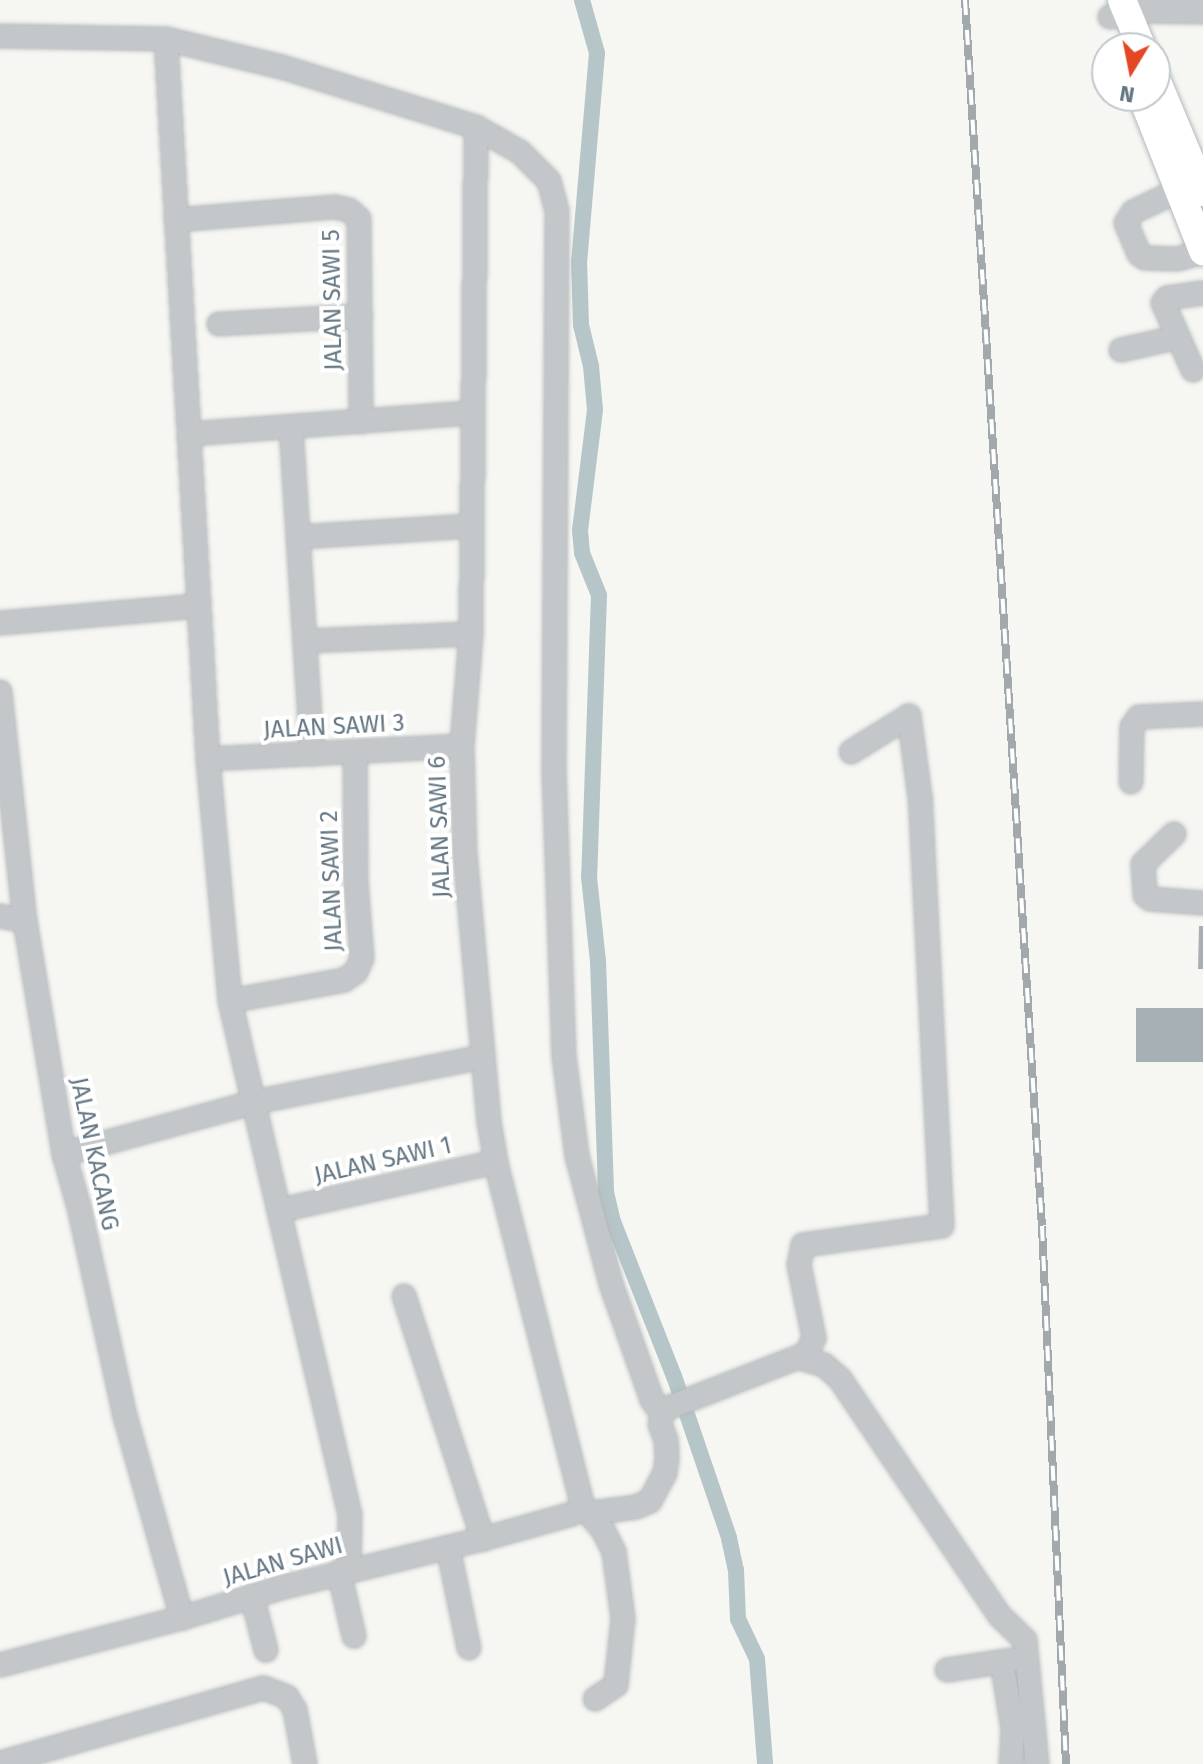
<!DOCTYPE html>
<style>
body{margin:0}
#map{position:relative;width:1203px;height:1764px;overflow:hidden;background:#f6f6f2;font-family:"Fira Sans",sans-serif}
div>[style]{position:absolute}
.canal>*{height:16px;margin:-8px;padding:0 8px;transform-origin:8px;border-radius:8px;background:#b6c5c7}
.building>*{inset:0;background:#a7b0b5;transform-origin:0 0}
.roads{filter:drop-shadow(0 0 2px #b4b9bc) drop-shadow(0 0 2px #b4b9bc)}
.minor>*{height:22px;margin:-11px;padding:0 11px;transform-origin:11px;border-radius:11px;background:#c3c7ca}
.major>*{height:28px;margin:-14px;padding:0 14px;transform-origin:14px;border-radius:14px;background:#fff}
.rail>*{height:8px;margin-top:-4px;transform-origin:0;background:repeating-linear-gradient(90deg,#fff 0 15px,#a1a9ad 0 30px);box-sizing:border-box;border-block:2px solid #a1a9ad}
span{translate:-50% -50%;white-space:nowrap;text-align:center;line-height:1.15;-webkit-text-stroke:8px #fff;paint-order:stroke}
.street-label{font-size:24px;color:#647783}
.north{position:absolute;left:1091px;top:32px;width:80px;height:80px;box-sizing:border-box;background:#fff;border:2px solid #c1c9cd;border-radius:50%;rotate:190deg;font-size:22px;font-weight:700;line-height:32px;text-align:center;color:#647783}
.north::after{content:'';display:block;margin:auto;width:28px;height:36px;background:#e44724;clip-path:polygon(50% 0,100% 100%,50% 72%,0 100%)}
</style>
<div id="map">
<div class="canal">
<div style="left:582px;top:0;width:55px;rotate:74.2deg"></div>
<div style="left:597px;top:53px;width:209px;rotate:94.9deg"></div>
<div style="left:579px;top:261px;width:64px;rotate:88.2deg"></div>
<div style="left:581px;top:325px;width:42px;rotate:76.3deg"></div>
<div style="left:591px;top:366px;width:44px;rotate:84.8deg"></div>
<div style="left:595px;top:410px;width:121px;rotate:97.1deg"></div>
<div style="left:580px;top:530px;width:23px;rotate:85deg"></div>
<div style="left:582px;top:553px;width:45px;rotate:68deg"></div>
<div style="left:599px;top:595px;width:282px;rotate:92deg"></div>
<div style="left:589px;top:877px;width:84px;rotate:83.9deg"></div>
<div style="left:598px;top:961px;width:231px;rotate:88deg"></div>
<div style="left:606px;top:1192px;width:28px;rotate:77deg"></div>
<div style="left:612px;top:1219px;width:169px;rotate:68.5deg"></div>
<div style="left:674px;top:1376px;width:171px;rotate:71.2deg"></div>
<div style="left:729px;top:1538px;width:33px;rotate:78deg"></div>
<div style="left:736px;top:1570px;width:49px;rotate:87.7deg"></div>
<div style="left:738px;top:1619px;width:44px;rotate:64.6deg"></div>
<div style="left:757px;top:1659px;width:105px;rotate:85.6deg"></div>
</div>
<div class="building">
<div style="clip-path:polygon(1199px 926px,1203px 926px,1203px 969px,1198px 969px)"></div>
<div style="left:1136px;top:1008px;width:67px;height:54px"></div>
</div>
<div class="roads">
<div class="minor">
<div style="left:1110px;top:17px;width:33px;rotate:-11deg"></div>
<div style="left:1142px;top:11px;width:61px;rotate:0.9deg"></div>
<div style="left:0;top:36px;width:166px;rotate:1deg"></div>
<div style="left:166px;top:39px;width:119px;rotate:13.6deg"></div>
<div style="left:282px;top:67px;width:203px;rotate:17.2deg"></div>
<div style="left:476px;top:127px;width:51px;rotate:29.6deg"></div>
<div style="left:520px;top:152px;width:41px;rotate:45deg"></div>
<div style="left:549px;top:181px;width:31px;rotate:75deg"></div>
<div style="left:557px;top:211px;width:560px;rotate:90.31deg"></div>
<div style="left:554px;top:771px;width:285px;rotate:88deg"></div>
<div style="left:564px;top:1056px;width:101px;rotate:82.6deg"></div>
<div style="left:577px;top:1156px;width:132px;rotate:75.1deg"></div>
<div style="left:611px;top:1284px;width:123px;rotate:70.5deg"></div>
<div style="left:652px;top:1400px;width:14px;rotate:54deg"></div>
<div style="left:660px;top:1411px;width:157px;rotate:-21.3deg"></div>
<div style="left:806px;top:1354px;width:18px;rotate:-63deg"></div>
<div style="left:814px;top:1338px;width:75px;rotate:-101.6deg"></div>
<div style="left:799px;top:1265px;width:20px;rotate:-79deg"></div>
<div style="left:803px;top:1245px;width:140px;rotate:-7.8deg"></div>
<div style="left:942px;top:1226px;width:430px;rotate:-92.9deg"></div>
<div style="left:920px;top:797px;width:82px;rotate:-97.7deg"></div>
<div style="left:909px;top:716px;width:68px;rotate:148.2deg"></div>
<div style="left:166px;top:39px;width:721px;rotate:86.66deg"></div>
<div style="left:208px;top:759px;width:243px;rotate:84.8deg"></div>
<div style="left:230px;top:1001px;width:528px;rotate:76.86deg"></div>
<div style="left:350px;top:1515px;width:55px;rotate:91deg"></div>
<div style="left:1192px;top:184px;width:65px;rotate:154.6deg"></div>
<div style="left:1133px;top:212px;width:13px;rotate:122deg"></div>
<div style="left:1126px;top:223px;width:34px;rotate:67deg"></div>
<div style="left:1139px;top:254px;width:7px;rotate:34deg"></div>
<div style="left:1145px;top:258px;width:32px;rotate:2deg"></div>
<div style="left:1177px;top:259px;width:27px;rotate:-15deg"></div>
<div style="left:176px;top:220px;width:160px;rotate:-4.7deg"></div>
<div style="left:335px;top:207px;width:14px;rotate:12deg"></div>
<div style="left:349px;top:210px;width:13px;rotate:42deg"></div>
<div style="left:359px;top:219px;width:203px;rotate:89.4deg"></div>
<div style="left:219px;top:324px;width:142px;rotate:-3.2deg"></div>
<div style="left:1121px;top:350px;width:59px;rotate:-12.6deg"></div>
<div style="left:1193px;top:370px;width:73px;rotate:-114.1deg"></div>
<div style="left:1163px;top:303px;width:6px;rotate:-51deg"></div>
<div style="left:1167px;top:298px;width:36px;rotate:-8deg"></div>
<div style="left:291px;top:427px;width:328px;rotate:86.3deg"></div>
<div style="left:190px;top:434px;width:283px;rotate:-4.3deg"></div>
<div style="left:299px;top:537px;width:172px;rotate:-3.7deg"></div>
<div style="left:0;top:623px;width:199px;rotate:-4.9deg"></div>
<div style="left:305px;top:641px;width:166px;rotate:-2.4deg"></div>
<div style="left:0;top:692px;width:230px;rotate:83.8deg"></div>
<div style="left:25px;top:921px;width:236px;rotate:80.5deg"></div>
<div style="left:64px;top:1154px;width:55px;rotate:74.2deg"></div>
<div style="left:79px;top:1207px;width:214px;rotate:77.6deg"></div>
<div style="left:125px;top:1416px;width:210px;rotate:74.2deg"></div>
<div style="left:208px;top:759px;width:254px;rotate:-2.9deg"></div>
<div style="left:1131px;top:782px;width:55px;rotate:-89deg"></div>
<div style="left:1132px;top:727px;width:12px;rotate:-55deg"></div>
<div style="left:1139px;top:717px;width:64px;rotate:-2.7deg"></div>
<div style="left:1174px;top:834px;width:43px;rotate:135.9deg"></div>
<div style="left:1143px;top:864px;width:31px;rotate:86deg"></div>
<div style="left:1145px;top:895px;width:6px;rotate:39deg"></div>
<div style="left:1150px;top:899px;width:53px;rotate:4.3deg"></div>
<div style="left:0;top:916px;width:25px;rotate:11deg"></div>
<div style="left:230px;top:1001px;width:116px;rotate:-10.4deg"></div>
<div style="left:344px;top:980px;width:14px;rotate:-34deg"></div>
<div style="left:356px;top:972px;width:15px;rotate:-67deg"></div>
<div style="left:362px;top:958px;width:77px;rotate:-94.5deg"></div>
<div style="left:356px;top:881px;width:129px;rotate:-90.4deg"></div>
<div style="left:64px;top:1154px;width:198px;rotate:-15.2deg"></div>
<div style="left:255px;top:1102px;width:231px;rotate:-11.2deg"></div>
<div style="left:281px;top:1210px;width:220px;rotate:-12.6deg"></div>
<div style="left:404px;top:1296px;width:256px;rotate:72deg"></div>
<div style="left:800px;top:1358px;width:25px;rotate:16deg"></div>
<div style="left:824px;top:1365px;width:21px;rotate:41deg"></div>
<div style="left:840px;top:1379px;width:286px;rotate:56deg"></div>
<div style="left:1000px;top:1616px;width:35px;rotate:44deg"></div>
<div style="left:1025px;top:1640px;width:125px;rotate:84.5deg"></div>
<div style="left:583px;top:1507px;width:30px;rotate:49deg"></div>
<div style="left:603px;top:1530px;width:25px;rotate:63deg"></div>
<div style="left:614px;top:1552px;width:68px;rotate:82.3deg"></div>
<div style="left:623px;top:1619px;width:66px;rotate:96.1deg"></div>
<div style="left:616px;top:1685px;width:25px;rotate:146deg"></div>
<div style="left:591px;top:1513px;width:45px;rotate:-7.6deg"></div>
<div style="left:636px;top:1507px;width:15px;rotate:-23deg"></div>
<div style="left:650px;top:1501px;width:32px;rotate:-62deg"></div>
<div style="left:665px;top:1473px;width:15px;rotate:-82deg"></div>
<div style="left:667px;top:1458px;width:18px;rotate:-93deg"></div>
<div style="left:666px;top:1440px;width:17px;rotate:-111deg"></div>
<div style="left:660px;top:1424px;width:13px;rotate:-77deg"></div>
<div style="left:448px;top:1547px;width:103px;rotate:78.3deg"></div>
<div style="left:339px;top:1572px;width:66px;rotate:76.8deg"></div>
<div style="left:252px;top:1596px;width:56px;rotate:75.5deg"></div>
<div style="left:1002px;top:1662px;width:68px;rotate:80.7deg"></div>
<div style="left:1013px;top:1729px;width:35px;rotate:93deg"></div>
<div style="left:0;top:1665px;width:188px;rotate:-14.5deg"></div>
<div style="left:182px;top:1618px;width:102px;rotate:-17deg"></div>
<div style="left:280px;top:1588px;width:209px;rotate:-13.6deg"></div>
<div style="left:483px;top:1539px;width:92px;rotate:-15.7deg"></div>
<div style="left:572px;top:1514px;width:13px;rotate:-32deg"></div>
<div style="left:583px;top:1507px;width:356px;rotate:-104.2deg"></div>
<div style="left:496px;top:1162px;width:41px;rotate:-99.9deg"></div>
<div style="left:489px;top:1122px;width:268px;rotate:-95.1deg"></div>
<div style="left:465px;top:855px;width:109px;rotate:-91.6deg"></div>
<div style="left:462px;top:746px;width:112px;rotate:-85.4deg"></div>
<div style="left:471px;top:634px;width:507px;rotate:-89.43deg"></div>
<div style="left:947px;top:1670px;width:67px;rotate:-8.6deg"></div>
<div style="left:0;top:1763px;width:274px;rotate:-15.9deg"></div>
<div style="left:264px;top:1688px;width:25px;rotate:21deg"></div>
<div style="left:287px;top:1697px;width:15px;rotate:58deg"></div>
<div style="left:295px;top:1710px;width:55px;rotate:79.5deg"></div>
</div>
<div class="major">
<div style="left:1122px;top:0;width:52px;rotate:67.4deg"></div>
<div style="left:1155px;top:77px;width:125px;rotate:67.3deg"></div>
<div style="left:1142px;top:96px;width:167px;rotate:68.5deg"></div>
</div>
</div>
<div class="rail">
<div style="left:965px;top:0;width:1228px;rotate:86.41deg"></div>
<div style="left:1042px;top:1226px;width:539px;rotate:87.45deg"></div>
</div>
<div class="street-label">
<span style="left:333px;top:300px;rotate:-91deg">JALAN SAWI 5</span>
<span style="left:334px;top:727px;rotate:-3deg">JALAN SAWI 3</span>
<span style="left:440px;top:827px;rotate:-92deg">JALAN SAWI 6</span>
<span style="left:332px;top:881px;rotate:-92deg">JALAN SAWI 2</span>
<span style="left:94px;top:1154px;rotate:78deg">JALAN KACANG</span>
<span style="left:383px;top:1161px;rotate:-13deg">JALAN SAWI 1</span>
<span style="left:283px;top:1562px;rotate:-16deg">JALAN SAWI</span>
</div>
<div class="north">N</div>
</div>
